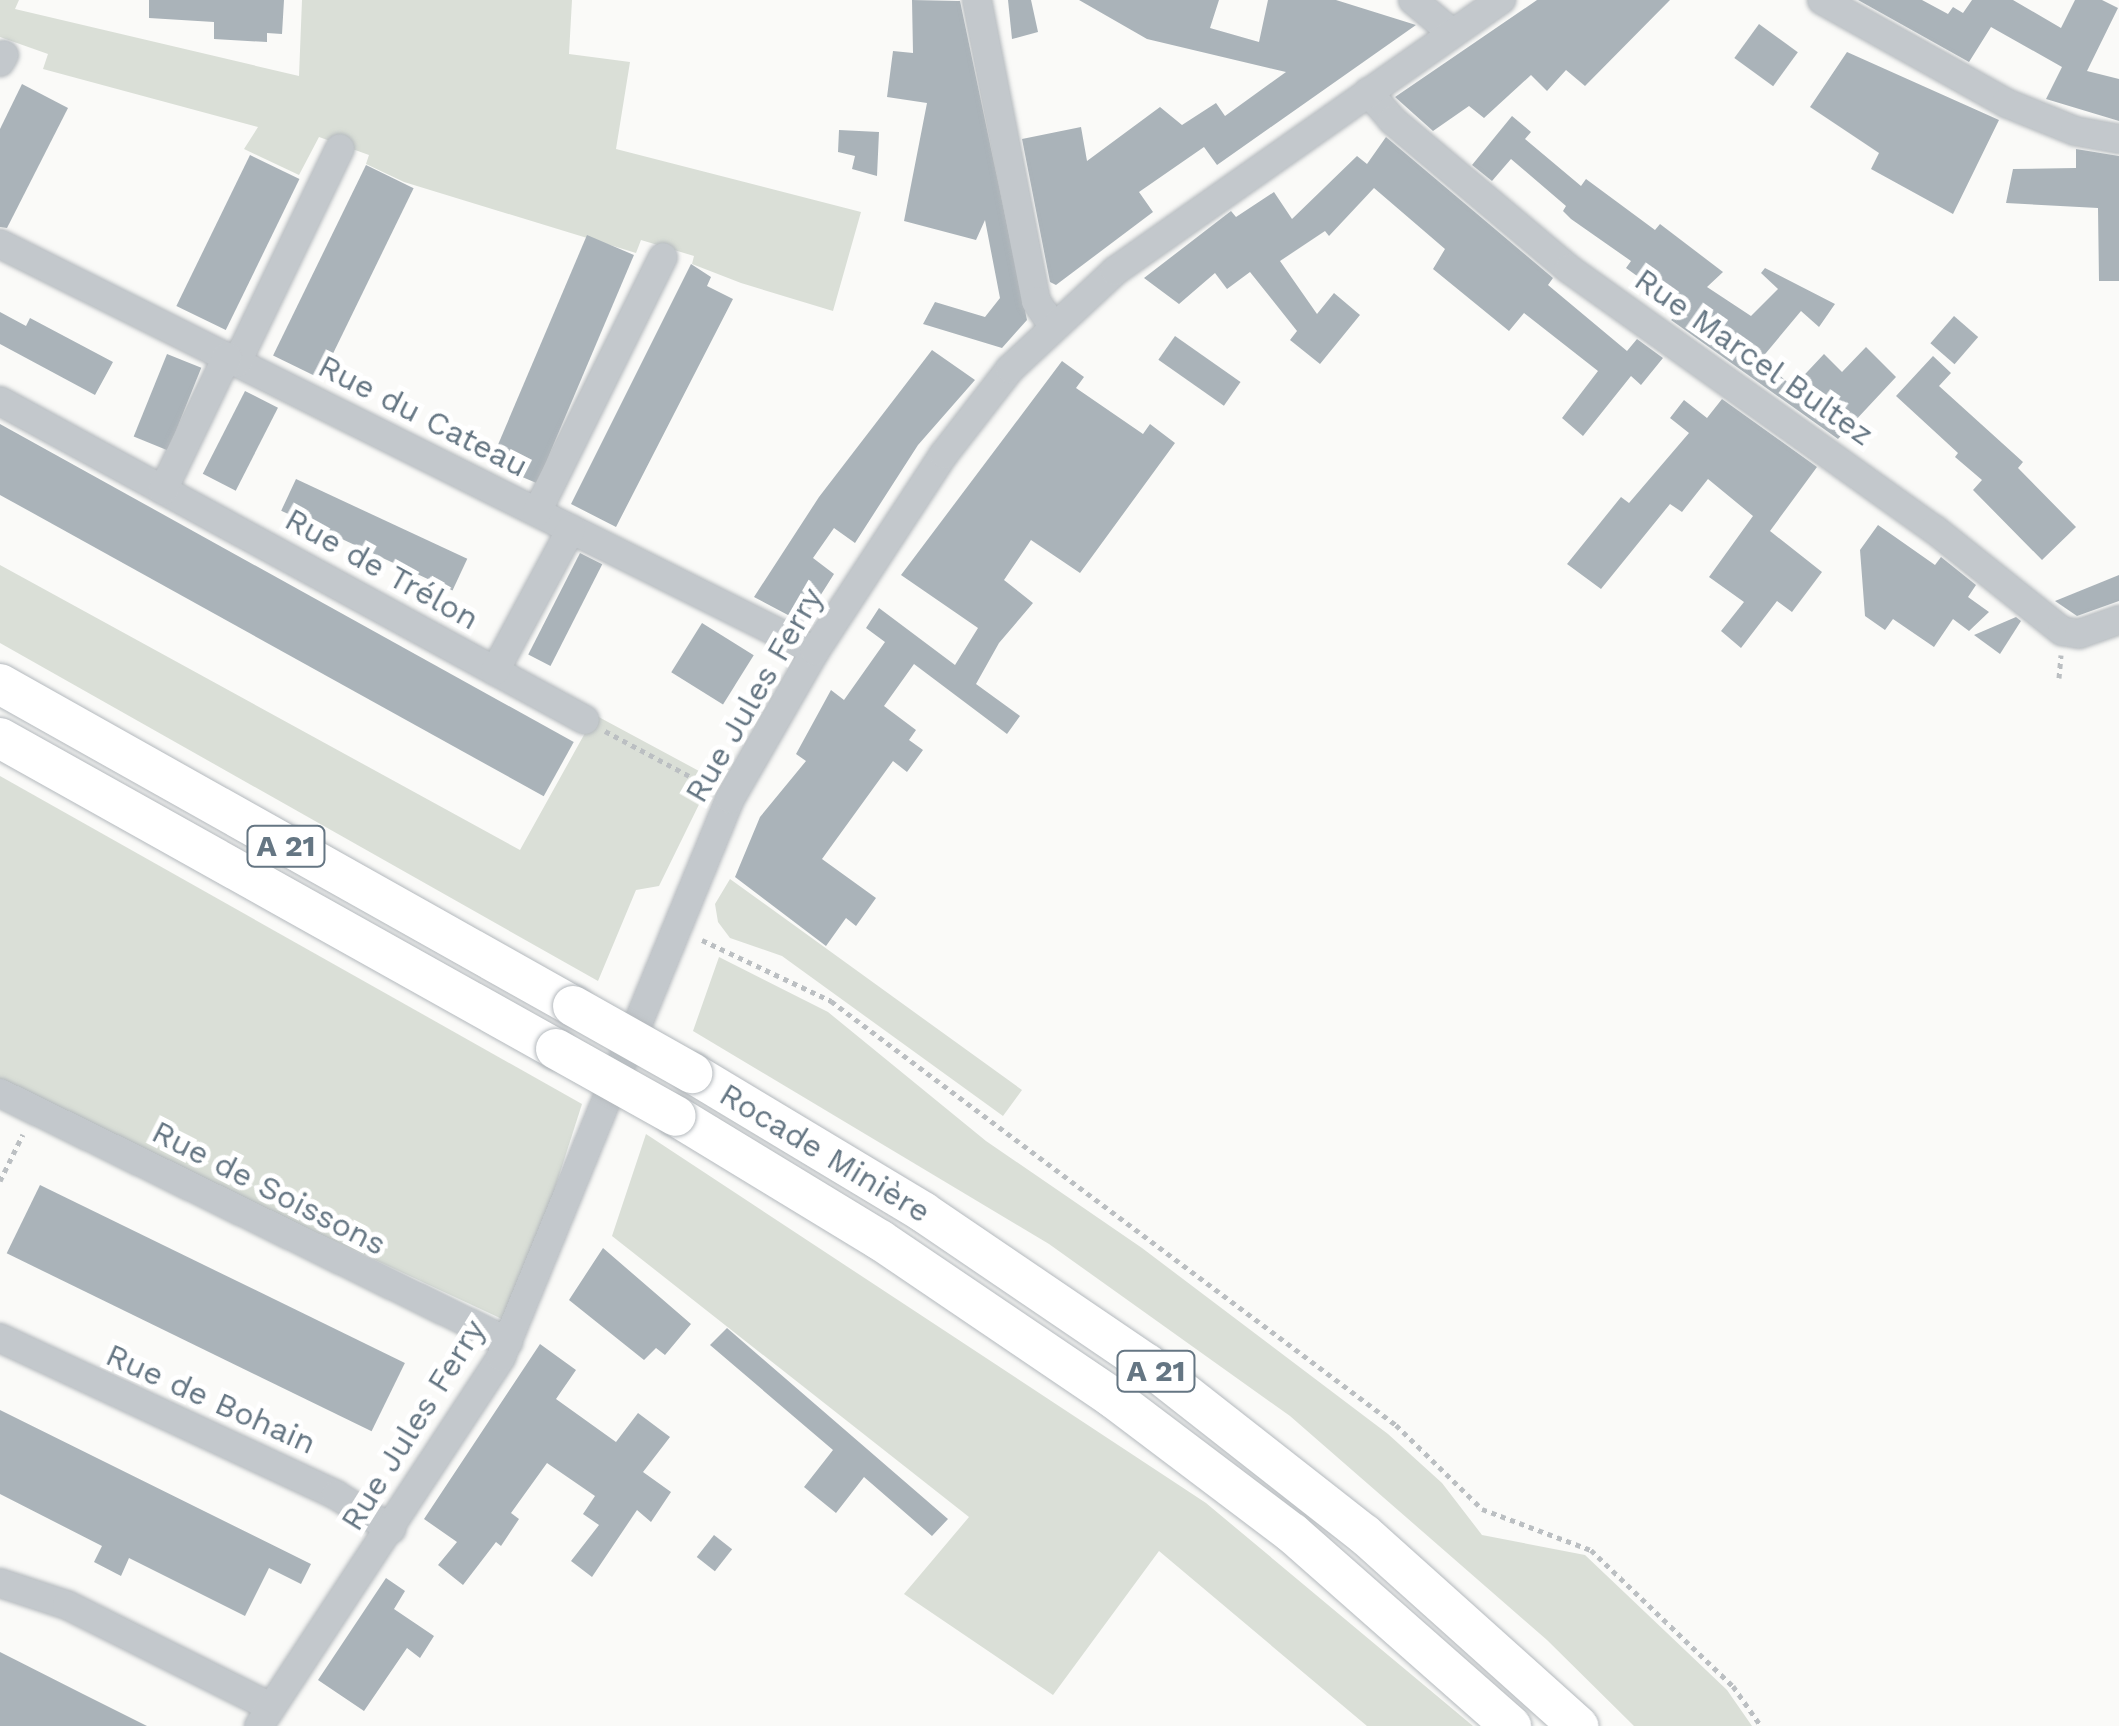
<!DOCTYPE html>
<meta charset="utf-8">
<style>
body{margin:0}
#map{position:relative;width:2119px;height:1726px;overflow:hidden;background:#fafaf8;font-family:"Work Sans",sans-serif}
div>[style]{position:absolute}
.green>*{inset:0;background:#dadfd7}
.building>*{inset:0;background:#aab3b9;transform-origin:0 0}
.path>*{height:5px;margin-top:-2.5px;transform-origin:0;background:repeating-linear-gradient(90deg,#bbbfc2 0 5px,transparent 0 10px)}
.roads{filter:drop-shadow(0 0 2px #b4b9bd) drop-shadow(0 0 2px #b4b9bd)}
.minor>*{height:28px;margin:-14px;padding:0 14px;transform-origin:14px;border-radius:14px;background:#c3c8cc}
.highway>*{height:40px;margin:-20px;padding:0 20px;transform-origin:20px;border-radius:20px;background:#fff}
.bridges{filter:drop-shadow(0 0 2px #b4b9bd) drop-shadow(0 0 2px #b4b9bd)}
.highway-bridge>*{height:40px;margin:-20px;padding:0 20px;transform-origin:20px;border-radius:20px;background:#fff}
span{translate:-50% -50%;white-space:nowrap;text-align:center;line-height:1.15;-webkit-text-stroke:10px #fff;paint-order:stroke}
.shield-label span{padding:2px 8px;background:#fff;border:2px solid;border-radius:8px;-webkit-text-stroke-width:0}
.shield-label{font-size:30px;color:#657683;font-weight:700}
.street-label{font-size:32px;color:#657683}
</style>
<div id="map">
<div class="green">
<div style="clip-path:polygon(0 0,19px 0,15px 9px,299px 76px,302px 0,572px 0,569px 54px,630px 62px,616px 149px,861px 212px,833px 311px,741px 283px,692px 264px,694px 256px,641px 240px,636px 253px,404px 182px,366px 164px,369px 155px,319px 137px,299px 175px,244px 149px,258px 127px,43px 69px,48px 54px,0 37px)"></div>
<div style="clip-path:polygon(0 565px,520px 850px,595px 715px,712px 778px,659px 886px,636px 890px,598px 981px,0 643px)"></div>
<div style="clip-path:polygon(0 776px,582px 1104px,548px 1210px,502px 1319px,0 1085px)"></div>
<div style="clip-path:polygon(730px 879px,1022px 1090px,1003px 1116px,782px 956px,730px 938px,718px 922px,715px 904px)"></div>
<div style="clip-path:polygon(719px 957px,828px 1012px,986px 1141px,1142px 1248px,1388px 1434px,1442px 1483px,1482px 1535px,1585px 1555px,1727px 1690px,1752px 1726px,1634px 1726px,1547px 1640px,1290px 1416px,1049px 1244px,693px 1031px)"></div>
<div style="clip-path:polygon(646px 1134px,1206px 1503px,1473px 1726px,1367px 1726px,1159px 1551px,1053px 1695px,904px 1594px,969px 1517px,612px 1236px)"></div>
</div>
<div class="building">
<div style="clip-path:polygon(149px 0,284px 0,282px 34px,267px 33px,267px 42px,214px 39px,214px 22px,149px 18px)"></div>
<div style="clip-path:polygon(912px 0,960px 1px,1027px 320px,1002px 348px,923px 324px,935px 302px,985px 317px,1000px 298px,985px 220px,976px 240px,904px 221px,927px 103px,887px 97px,893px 51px,913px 53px)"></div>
<div style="clip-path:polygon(1008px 0,1031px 0,1038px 32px,1012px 39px)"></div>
<div style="clip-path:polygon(1079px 0,1219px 0,1210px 28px,1259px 42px,1268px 0,1336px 0,1416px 25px,1217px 165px,1204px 147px,1139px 192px,1153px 212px,1056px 285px,1050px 282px,1022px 139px,1081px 127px,1087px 161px,1160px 107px,1182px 125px,1216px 103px,1225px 116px,1286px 72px,1147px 39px)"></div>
<div style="clip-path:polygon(1537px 0,1670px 0,1585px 86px,1566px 70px,1547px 91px,1531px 75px,1484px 118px,1469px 106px,1433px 131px,1395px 97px)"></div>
<div style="clip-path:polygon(1858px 0,1922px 0,1948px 14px,1953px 7px,1963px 13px,1972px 0,2013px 0,2061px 28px,2075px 0,2102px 0,2118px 8px,2087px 71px,2119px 79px,2119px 121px,2046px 99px,2062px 67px,1991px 27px,1969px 62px)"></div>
<div style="left:1759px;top:24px;width:48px;height:42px;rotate:36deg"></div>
<div style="clip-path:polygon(1847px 52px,1999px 120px,1953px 214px,1871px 169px,1879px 153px,1810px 107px)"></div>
<div style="clip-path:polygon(22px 84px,68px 108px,7px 228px,0 227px,0 129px)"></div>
<div style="clip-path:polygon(1512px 116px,1531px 132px,1525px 139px,1581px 186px,1586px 179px,1655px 230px,1660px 224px,1723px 272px,1707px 287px,1751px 316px,1778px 289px,1761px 273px,1765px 268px,1835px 304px,1819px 327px,1801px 311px,1761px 359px,1793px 387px,1824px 354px,1842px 372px,1866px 347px,1896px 377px,1838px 439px,1671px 320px,1683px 309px,1626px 268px,1631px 261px,1571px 219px,1563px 211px,1566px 206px,1511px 159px,1492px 181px,1472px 165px)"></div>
<div style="clip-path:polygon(839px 130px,879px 132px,877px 176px,852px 169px,855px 156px,838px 152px)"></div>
<div style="clip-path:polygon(1386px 137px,1553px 278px,1548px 285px,1627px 351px,1637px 339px,1663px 358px,1641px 385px,1631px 376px,1583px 436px,1562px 418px,1598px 371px,1524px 313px,1509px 331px,1433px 269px,1445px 249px,1374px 188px,1329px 236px,1325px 231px,1280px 261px,1317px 314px,1334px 293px,1360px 315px,1320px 364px,1290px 340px,1297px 331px,1250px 272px,1227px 289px,1215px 273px,1179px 304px,1144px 278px,1231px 211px,1236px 217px,1274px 192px,1292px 219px,1357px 156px,1367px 164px)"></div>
<div style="clip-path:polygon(2076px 149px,2119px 156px,2119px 281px,2099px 281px,2098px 208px,2006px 203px,2013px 169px,2076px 168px)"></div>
<div style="left:250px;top:155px;width:55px;height:168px;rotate:26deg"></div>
<div style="left:366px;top:165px;width:53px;height:212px;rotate:26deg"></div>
<div style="left:587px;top:235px;width:51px;height:248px;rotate:23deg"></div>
<div style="clip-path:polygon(691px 264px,711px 277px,707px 286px,733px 299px,616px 527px,571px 504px)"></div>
<div style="clip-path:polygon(0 312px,26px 326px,30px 318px,113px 362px,95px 395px,0 344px)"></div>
<div style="left:1954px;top:316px;width:32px;height:36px;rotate:41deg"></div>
<div style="left:1175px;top:336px;width:80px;height:29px;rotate:35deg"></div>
<div style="clip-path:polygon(932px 350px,975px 380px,918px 445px,855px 543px,834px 528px,813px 558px,834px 574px,803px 623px,754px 597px,819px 497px)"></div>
<div style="left:167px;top:354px;width:37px;height:89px;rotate:22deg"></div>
<div style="clip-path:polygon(1933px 356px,1951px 373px,1939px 386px,2023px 462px,2018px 468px,2076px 527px,2042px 560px,1973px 490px,1982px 480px,1955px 457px,1958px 453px,1896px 396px)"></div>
<div style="clip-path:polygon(1062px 361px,1084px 377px,1076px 388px,1143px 434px,1150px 424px,1175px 443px,1080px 573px,1031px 540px,1004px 580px,1033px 603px,999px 643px,976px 684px,1020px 716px,1007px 734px,914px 664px,884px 706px,916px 730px,909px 740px,923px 750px,907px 772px,893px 761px,822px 859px,876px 898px,856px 926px,846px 918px,826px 946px,735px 877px,760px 817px,806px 761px,796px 754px,831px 690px,844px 700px,885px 642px,866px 628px,879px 608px,955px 665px,978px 628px,901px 575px)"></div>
<div style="left:245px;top:391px;width:37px;height:93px;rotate:27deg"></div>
<div style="clip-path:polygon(1722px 399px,1817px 467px,1770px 531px,1822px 572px,1792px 612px,1777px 601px,1741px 648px,1721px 631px,1744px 602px,1709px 577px,1753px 516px,1708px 479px,1682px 512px,1670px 504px,1601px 589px,1567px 564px,1621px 497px,1629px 503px,1689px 433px,1670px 418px,1684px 400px,1707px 418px)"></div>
<div style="left:0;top:424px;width:656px;height:62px;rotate:29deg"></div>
<div style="left:296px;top:479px;width:189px;height:35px;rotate:25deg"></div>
<div style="clip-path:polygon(1878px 525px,1935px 565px,1941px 557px,1976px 585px,1968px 597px,1989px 612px,1969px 631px,1953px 619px,1934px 647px,1893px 619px,1885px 630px,1865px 616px,1860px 550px)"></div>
<div style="left:580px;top:553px;width:25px;height:114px;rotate:27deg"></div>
<div style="clip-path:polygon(2119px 575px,2119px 601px,2077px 616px,2055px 601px)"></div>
<div style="clip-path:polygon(2016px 617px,2021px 621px,2000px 654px,1974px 635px)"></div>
<div style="left:702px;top:623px;width:61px;height:58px;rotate:32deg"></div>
<div style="left:40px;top:1185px;width:406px;height:76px;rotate:26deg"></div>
<div style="clip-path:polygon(603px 1248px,691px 1324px,665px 1355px,656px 1348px,644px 1360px,569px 1300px)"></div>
<div style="clip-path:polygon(727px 1328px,948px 1519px,932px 1536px,864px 1477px,836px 1513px,804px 1487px,833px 1450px,710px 1345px)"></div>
<div style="clip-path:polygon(540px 1344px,576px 1370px,556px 1399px,616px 1442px,638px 1413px,670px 1437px,643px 1472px,671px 1492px,651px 1522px,637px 1510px,592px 1577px,571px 1561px,599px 1525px,583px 1514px,595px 1496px,547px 1463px,511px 1513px,519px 1519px,501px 1546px,496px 1542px,463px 1585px,438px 1565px,457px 1542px,424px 1519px)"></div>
<div style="clip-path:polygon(0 1410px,311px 1564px,301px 1584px,269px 1568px,245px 1616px,129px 1558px,121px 1576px,94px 1562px,102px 1546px,0 1494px)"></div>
<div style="left:714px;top:1535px;width:23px;height:28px;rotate:38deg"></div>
<div style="clip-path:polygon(386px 1578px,405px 1591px,394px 1609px,434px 1636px,420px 1658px,407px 1648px,364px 1711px,318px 1680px)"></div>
<div style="clip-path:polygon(0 1652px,83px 1694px,147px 1726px,0 1726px)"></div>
</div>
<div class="path">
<div style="left:2059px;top:678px;width:23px;rotate:-85deg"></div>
<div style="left:605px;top:731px;width:115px;rotate:28.1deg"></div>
<div style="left:702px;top:940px;width:143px;rotate:25.3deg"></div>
<div style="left:831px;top:1001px;width:706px;rotate:36.89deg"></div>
<div style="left:1396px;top:1425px;width:120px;rotate:44.3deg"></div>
<div style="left:1482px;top:1509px;width:116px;rotate:20.6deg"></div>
<div style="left:1591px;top:1550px;width:197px;rotate:43.8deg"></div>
<div style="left:1733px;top:1686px;width:49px;rotate:55deg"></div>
<div style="left:0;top:1181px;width:52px;rotate:-63.9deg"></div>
</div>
<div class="roads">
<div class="minor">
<div style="left:977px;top:0;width:307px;rotate:78.9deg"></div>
<div style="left:1036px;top:301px;width:29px;rotate:56deg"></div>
<div style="left:1413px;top:0;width:51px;rotate:40.2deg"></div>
<div style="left:1822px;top:0;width:211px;rotate:29.2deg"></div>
<div style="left:2006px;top:103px;width:74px;rotate:22.1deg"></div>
<div style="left:2075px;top:131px;width:45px;rotate:10.3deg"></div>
<div style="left:0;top:62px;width:8px;rotate:-60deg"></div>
<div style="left:1368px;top:92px;width:37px;rotate:49deg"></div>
<div style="left:1392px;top:120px;width:231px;rotate:40.1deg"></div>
<div style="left:1569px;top:269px;width:448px;rotate:35.5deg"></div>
<div style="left:1934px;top:529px;width:164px;rotate:38.6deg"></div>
<div style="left:2062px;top:631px;width:17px;rotate:10deg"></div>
<div style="left:2079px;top:634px;width:42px;rotate:-19.3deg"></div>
<div style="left:0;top:244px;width:911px;rotate:26.54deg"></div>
<div style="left:237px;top:362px;width:237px;rotate:-64.3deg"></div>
<div style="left:0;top:401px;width:666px;rotate:28.6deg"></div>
<div style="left:163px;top:490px;width:148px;rotate:-64.3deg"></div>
<div style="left:537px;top:512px;width:284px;rotate:-63.7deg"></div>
<div style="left:495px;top:671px;width:161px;rotate:-61.8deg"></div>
<div style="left:0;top:1093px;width:566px;rotate:26.11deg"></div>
<div style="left:0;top:1338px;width:371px;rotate:25deg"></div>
<div style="left:336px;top:1495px;width:65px;rotate:31.7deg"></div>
<div style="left:0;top:1583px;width:71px;rotate:18.2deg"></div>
<div style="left:67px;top:1605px;width:228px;rotate:26.6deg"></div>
<div style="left:259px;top:1726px;width:441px;rotate:-56.7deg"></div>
<div style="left:501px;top:1357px;width:603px;rotate:-67.69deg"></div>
<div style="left:730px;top:799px;width:171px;rotate:-60.1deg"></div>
<div style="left:815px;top:651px;width:235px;rotate:-56.8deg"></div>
<div style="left:944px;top:454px;width:108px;rotate:-52.2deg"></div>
<div style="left:1010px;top:369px;width:144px;rotate:-43deg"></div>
<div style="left:1115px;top:271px;width:472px;rotate:-35.1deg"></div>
</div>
<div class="highway">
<div style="left:0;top:684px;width:657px;rotate:29.33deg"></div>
<div style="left:0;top:738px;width:637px;rotate:29.22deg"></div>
<div style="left:692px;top:1073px;width:270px;rotate:31deg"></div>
<div style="left:923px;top:1212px;width:271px;rotate:34.2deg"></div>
<div style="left:1147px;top:1364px;width:276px;rotate:38.1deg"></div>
<div style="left:1364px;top:1534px;width:288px;rotate:41.9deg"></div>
<div style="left:676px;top:1116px;width:239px;rotate:31.3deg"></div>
<div style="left:880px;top:1240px;width:280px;rotate:34.1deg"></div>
<div style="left:1112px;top:1397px;width:226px;rotate:37.1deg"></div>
<div style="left:1292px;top:1533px;width:292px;rotate:41.4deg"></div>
</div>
</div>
<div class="bridges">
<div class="highway-bridge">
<div style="left:573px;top:1006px;width:137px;rotate:29.4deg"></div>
<div style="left:556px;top:1049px;width:137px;rotate:29.2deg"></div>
</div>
</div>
<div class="shield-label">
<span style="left:286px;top:846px">A 21</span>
<span style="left:1156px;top:1371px">A 21</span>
</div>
<div class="street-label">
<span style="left:1754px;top:357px;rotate:35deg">Rue Marcel Bultez</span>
<span style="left:423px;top:416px;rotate:27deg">Rue du Cateau</span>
<span style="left:382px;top:569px;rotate:29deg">Rue de Trélon</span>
<span style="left:754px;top:695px;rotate:-60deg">Rue Jules Ferry</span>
<span style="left:825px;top:1153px;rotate:31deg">Rocade Minière</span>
<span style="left:269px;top:1188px;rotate:27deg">Rue de Soissons</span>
<span style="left:211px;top:1399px;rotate:24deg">Rue de Bohain</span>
<span style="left:413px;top:1425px;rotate:-58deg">Rue Jules Ferry</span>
</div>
</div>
